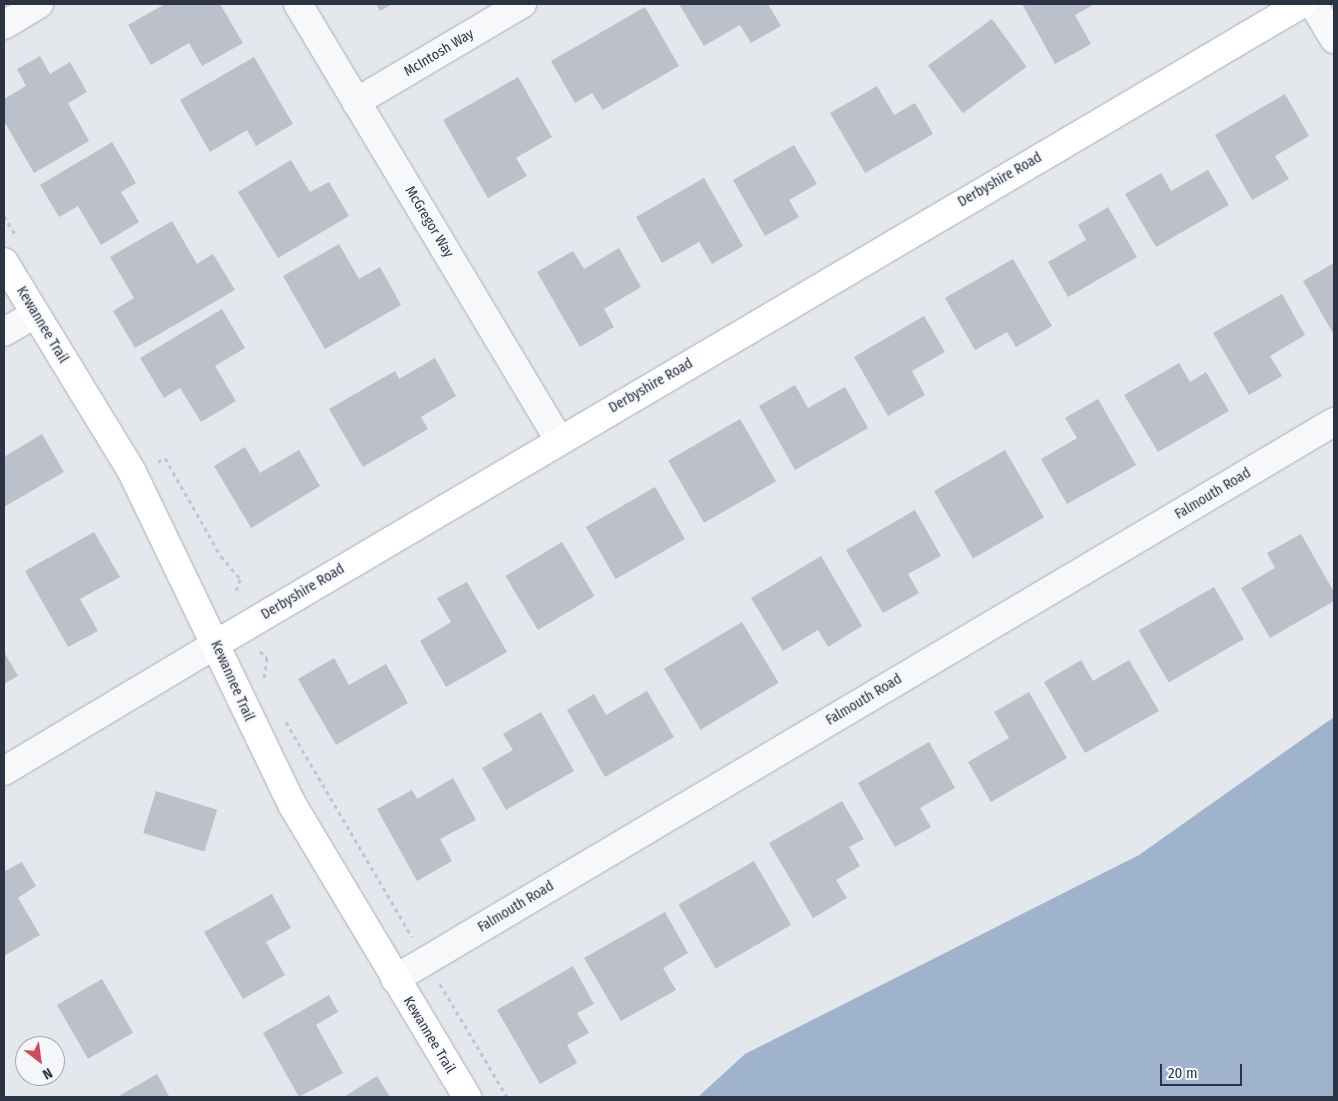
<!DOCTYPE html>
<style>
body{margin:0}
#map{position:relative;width:1338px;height:1101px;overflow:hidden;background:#e4e7ec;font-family:"Fira Sans Condensed",sans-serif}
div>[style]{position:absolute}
.water>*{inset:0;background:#9fb4cc}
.building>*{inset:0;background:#bbc0ca;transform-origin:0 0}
.path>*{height:3px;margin-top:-1.5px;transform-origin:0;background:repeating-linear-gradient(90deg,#c2c5cb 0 4px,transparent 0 8px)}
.roads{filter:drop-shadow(0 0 1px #a9aeb7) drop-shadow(0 0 1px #a9aeb7)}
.street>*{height:28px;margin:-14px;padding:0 14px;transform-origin:14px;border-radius:14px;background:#f7f8fa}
.secondary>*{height:28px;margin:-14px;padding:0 14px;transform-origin:14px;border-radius:14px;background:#fff}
span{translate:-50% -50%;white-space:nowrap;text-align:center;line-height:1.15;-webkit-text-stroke:4px #f4f6f9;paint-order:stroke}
.street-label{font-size:14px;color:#2b3445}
.frame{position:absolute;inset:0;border:5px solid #2b3445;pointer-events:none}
.north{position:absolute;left:15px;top:1036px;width:50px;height:50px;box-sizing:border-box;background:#f4f6f9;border:1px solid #a4a8b1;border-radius:50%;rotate:150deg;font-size:14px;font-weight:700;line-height:20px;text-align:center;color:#2b3445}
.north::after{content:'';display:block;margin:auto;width:18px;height:22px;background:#d1495b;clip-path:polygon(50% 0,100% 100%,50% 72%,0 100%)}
.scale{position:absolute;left:1160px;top:1064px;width:82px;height:22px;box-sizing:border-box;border:2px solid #2b3445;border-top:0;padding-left:6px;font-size:15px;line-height:18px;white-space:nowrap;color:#2b3445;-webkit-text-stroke:4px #f4f6f9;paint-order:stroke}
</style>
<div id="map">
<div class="water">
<div style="clip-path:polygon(1334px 717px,1334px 1097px,698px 1097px,745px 1054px,1139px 855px)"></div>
</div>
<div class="building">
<div style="clip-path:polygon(165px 4px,220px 4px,243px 43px,202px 66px,189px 43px,151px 65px,128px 25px)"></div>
<div style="clip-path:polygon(376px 4px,393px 4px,380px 11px)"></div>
<div style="clip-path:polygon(679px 4px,768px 4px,781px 26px,751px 43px,740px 25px,704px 46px)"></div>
<div style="clip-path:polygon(1022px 4px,1095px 4px,1075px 15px,1091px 44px,1055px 64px)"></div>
<div style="clip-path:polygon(645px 7px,679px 66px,603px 110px,592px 93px,575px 103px,551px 61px)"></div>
<div style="left:992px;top:19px;width:59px;height:79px;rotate:54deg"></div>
<div style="clip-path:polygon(40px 56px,50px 74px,70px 62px,87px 92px,68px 103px,89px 141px,34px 173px,4px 121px,4px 99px,26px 86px,17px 69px)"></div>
<div style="clip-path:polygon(254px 57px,293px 124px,256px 146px,247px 130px,210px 152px,180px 100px)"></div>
<div style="clip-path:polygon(518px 77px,552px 137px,516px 158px,527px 176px,488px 198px,443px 120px)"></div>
<div style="clip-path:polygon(877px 86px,894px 115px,915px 103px,933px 134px,865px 173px,830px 113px)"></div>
<div style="clip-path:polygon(1285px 94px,1309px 136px,1275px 156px,1289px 179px,1252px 200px,1215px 135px)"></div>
<div style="clip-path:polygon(112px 142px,136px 183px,121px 192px,139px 222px,101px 245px,78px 206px,59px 217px,40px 185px)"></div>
<div style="clip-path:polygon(794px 145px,817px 184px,789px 200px,799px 217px,765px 236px,733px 180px)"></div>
<div style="clip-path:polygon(291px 160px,310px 192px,329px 182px,349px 216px,278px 258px,238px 192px)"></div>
<div style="clip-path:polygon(1208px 170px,1229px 205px,1156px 247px,1125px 194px,1161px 173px,1171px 191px)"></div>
<div style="clip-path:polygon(704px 178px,743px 246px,712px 264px,699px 242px,662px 263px,636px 217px)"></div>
<div style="clip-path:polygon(1108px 207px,1137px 257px,1068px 297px,1048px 262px,1086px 240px,1078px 225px)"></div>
<div style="clip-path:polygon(172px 221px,197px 264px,213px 254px,235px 290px,135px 348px,113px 311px,134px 298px,110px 257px)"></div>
<div style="clip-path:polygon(339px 244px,359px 279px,380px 267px,401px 305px,325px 349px,283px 276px)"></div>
<div style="clip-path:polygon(619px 248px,641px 287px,604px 309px,614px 327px,580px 347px,537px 272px,573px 251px,584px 269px)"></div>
<div style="clip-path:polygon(1013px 259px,1052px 326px,1016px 347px,1007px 332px,975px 350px,945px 298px)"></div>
<div style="clip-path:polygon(1334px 263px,1334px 335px,1303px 281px)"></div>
<div style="clip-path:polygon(1282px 294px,1305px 335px,1270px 356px,1282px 376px,1249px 395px,1213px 333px)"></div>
<div style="clip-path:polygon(222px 309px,245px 348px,215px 366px,236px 401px,201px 422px,180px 388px,164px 398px,140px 358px)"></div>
<div style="clip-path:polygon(924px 316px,945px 352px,912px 371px,925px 395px,888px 416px,854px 357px)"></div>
<div style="clip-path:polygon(435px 358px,456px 396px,421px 417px,428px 429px,363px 467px,329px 409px,395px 371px,399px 379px)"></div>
<div style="clip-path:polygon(1179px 363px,1190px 382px,1206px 372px,1229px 411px,1158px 452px,1124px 395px)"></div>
<div style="clip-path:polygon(795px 385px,808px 408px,845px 387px,868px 428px,795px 470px,759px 406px)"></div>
<div style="clip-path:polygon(1098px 399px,1136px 465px,1067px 504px,1041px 459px,1077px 438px,1065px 418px)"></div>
<div style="left:740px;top:419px;width:72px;height:83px;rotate:60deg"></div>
<div style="clip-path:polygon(42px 434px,64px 472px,4px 507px,4px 457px)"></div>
<div style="clip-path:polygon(245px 447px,260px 473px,299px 450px,320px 486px,251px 528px,214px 466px)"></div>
<div style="left:1005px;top:450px;width:78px;height:82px;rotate:60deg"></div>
<div style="left:655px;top:487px;width:60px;height:80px;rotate:60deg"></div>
<div style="clip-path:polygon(915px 510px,941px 556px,908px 574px,919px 593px,883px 613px,846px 550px)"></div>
<div style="clip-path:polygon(94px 532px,120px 577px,80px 599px,98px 631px,68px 647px,25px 571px)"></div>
<div style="clip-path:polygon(1301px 534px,1334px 592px,1334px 601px,1270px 638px,1241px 588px,1275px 568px,1267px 553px)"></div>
<div style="left:562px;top:542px;width:63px;height:66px;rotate:59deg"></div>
<div style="clip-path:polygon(821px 556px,862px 626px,828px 647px,818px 630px,783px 651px,751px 598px)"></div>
<div style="clip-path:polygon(467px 582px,507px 652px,446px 687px,420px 641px,451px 622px,437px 598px)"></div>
<div style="left:1214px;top:587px;width:60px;height:87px;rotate:60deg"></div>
<div style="left:742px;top:622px;width:71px;height:91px;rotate:59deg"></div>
<div style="clip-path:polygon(4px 652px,18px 676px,4px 684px)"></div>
<div style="clip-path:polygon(334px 658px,349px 685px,386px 664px,408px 703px,336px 745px,298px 679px)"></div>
<div style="clip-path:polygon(1081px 660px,1093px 681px,1129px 660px,1159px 711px,1085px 753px,1044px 682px)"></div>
<div style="clip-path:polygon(647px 691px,674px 737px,605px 777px,567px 710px,594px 694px,606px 715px)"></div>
<div style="clip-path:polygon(1029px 692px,1067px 758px,991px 802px,968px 762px,1009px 738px,994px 712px)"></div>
<div style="clip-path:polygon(541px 712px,574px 771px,506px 810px,482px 768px,513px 750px,503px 734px)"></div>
<div style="clip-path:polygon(929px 742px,955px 788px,920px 808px,931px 827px,895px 847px,858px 783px)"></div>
<div style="clip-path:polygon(453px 778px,476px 820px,440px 839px,452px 861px,417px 881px,377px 809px,412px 790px,417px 799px)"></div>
<div style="left:156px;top:791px;width:64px;height:44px;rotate:17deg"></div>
<div style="clip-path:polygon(842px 801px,864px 839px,849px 847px,860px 866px,836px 880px,847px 898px,813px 918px,769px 843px)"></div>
<div style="left:754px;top:861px;width:74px;height:87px;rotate:60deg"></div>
<div style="clip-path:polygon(22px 862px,36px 886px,18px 898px,40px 935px,4px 956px,4px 869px,5px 871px)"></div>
<div style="clip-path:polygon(272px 894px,291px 928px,266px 942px,285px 975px,243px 999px,204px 932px)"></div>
<div style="clip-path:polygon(665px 912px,688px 953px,663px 968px,676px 990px,621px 1021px,584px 958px)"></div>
<div style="clip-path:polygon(573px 966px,594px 1004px,577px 1013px,589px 1033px,567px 1045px,577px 1063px,540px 1084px,497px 1010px)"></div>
<div style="left:102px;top:979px;width:62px;height:52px;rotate:60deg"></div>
<div style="clip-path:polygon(329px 995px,338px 1012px,316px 1025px,343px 1073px,299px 1097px,263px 1033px)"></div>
<div style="clip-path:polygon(157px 1074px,169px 1096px,117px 1097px)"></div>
<div style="clip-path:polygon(377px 1076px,390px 1097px,344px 1097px)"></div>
</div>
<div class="path">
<div style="left:4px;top:216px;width:23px;rotate:59deg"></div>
<div style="left:158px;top:462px;width:8px;rotate:-30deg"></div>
<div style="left:165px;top:458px;width:113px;rotate:60.3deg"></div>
<div style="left:221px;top:556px;width:30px;rotate:50deg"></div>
<div style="left:240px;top:579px;width:16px;rotate:108deg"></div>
<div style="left:260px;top:651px;width:10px;rotate:45deg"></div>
<div style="left:267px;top:658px;width:21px;rotate:98deg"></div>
<div style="left:286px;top:722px;width:249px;rotate:59.6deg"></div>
<div style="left:440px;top:984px;width:131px;rotate:59.3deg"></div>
</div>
<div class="roads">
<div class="street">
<div style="left:298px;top:4px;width:508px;rotate:59.09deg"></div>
<div style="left:1313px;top:4px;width:41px;rotate:59deg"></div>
<div style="left:4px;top:25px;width:41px;rotate:-31deg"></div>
<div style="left:356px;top:102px;width:193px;rotate:-30.6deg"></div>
<div style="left:4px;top:332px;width:36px;rotate:-30deg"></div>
<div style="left:4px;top:771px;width:247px;rotate:-30.9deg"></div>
<div style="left:395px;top:979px;width:1092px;rotate:-30.68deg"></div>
</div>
<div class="secondary">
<div style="left:4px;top:262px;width:246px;rotate:58.6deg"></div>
<div style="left:132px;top:472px;width:371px;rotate:64.3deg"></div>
<div style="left:293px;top:806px;width:339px;rotate:59.1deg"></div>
<div style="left:216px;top:644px;width:1260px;rotate:-30.53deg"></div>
</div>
</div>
<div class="street-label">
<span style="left:439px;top:53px;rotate:-31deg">McIntosh Way</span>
<span style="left:1000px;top:180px;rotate:-30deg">Derbyshire Road</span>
<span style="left:429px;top:222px;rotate:59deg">McGregor Way</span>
<span style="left:42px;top:325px;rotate:59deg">Kewannee Trail</span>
<span style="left:651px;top:386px;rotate:-30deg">Derbyshire Road</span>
<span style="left:1213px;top:494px;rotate:-31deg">Falmouth Road</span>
<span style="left:303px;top:592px;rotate:-31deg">Derbyshire Road</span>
<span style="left:232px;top:681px;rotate:66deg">Kewannee Trail</span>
<span style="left:864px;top:700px;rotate:-31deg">Falmouth Road</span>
<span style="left:516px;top:907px;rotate:-31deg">Falmouth Road</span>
<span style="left:429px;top:1035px;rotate:59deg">Kewannee Trail</span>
</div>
<div class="frame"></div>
<div class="north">N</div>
<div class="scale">20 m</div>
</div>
